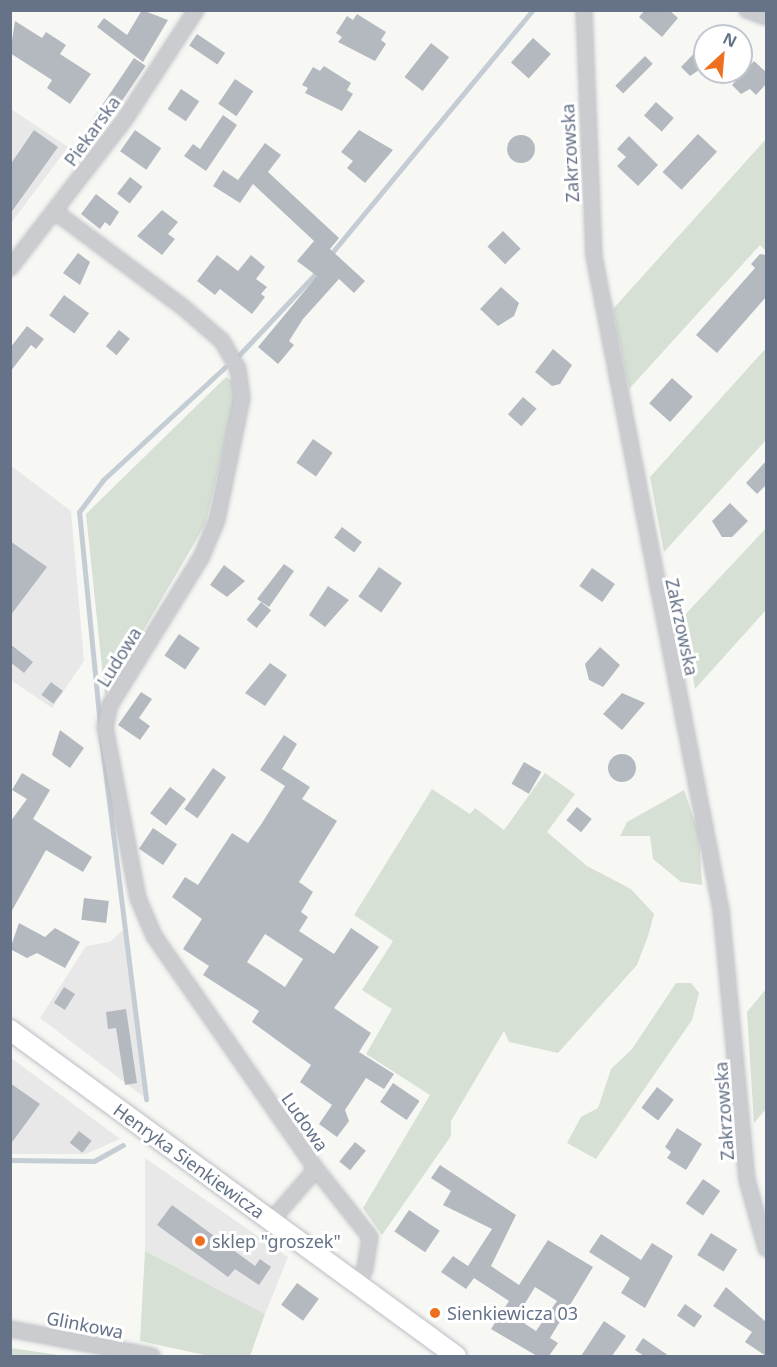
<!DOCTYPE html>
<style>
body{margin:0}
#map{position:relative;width:777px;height:1367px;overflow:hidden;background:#f7f8f4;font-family:"Noto Sans",sans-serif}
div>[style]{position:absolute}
.built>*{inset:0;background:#e8e8e8}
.green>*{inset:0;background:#d7e0d5}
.stream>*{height:5px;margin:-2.5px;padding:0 2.5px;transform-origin:2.5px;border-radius:2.5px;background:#c5cdd4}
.building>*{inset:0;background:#b4b9c0;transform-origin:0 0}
.round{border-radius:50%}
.roads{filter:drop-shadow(0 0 2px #bcbfc4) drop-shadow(0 0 2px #bcbfc4)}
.minor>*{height:14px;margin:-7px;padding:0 7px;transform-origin:7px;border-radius:7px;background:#caccd0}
.secondary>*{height:20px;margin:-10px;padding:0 10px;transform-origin:10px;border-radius:10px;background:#fff}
.dots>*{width:16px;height:16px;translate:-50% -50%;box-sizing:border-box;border:3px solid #fff;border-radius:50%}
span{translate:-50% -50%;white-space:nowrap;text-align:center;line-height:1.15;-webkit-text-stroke:6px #fff;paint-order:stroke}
.street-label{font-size:18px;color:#657287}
.poi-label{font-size:18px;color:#657287}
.left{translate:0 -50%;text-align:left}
.frame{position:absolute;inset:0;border:12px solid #657287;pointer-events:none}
.north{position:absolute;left:693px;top:24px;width:60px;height:60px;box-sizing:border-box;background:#fff;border:2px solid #c1c7cf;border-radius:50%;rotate:26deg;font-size:16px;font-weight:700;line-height:24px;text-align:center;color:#657287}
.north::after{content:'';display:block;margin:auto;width:21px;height:27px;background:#ee6f1e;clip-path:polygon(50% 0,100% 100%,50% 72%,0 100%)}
</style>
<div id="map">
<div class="built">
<div style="clip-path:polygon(11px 109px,68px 147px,11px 223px)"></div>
<div style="clip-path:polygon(10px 465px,71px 511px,84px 661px,52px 708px,11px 680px)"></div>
<div style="clip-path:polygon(126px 927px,144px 1097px,40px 1018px,86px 946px,110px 942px)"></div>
<div style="clip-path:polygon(10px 1057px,120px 1139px,86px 1154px,11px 1154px)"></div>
<div style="clip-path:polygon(145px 1158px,288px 1257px,265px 1314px,145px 1251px)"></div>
</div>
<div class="green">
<div style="clip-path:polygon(766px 139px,766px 251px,760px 245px,629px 389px,613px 309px)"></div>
<div style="clip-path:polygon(766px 348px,766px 440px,664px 552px,650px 477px)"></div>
<div style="clip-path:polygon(226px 377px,232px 381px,234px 401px,206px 523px,105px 696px,86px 514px)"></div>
<div style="clip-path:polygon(766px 528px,766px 610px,695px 689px,682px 618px)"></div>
<div style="clip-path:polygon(545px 773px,575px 794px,547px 832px,587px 866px,631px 889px,654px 914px,648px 936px,637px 965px,558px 1053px,509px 1042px,504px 1031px,451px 1121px,451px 1136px,382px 1235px,363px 1208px,430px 1095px,366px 1054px,392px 1009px,362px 990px,393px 941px,354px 915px,432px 789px,470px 814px,475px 808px,504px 830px)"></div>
<div style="clip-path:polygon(684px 790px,699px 834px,702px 885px,681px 882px,653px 859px,650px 836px,620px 836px,627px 822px)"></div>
<div style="clip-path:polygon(676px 983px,691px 983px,699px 993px,692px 1020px,596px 1159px,567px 1143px,581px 1117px,598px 1108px,611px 1069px,632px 1049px)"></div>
<div style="clip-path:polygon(766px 989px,766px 1109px,754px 1123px,747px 1012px)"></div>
<div style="clip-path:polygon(145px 1251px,265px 1314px,250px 1356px,209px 1356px,140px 1341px)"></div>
<div style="clip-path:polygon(10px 1348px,11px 1348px,66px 1356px,11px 1356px)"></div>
</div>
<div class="stream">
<div style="left:330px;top:255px;width:318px;rotate:-50.4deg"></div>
<div style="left:240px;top:354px;width:115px;rotate:-46.8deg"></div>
<div style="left:100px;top:725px;width:214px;rotate:-95.6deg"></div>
<div style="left:79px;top:512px;width:40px;rotate:-53deg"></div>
<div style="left:103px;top:480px;width:166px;rotate:-42.8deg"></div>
<div style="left:101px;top:737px;width:365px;rotate:82.9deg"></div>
<div style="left:10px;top:1160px;width:84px;rotate:0.7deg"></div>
<div style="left:94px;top:1161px;width:33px;rotate:-29deg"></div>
</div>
<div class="building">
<div style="clip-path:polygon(142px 10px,168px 20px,143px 62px,97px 27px,104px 18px,127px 35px)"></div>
<div style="clip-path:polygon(645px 10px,669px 10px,678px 18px,662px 37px,639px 17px)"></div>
<div style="clip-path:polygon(357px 14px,386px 32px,381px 40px,386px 44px,375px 61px,338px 42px,342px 37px,336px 33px,347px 16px,353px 20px)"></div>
<div style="clip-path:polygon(15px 21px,42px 38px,46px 32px,66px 45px,60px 54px,91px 74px,70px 104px,47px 88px,52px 80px,10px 53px)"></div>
<div style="left:197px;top:34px;width:34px;height:14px;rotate:34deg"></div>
<div style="left:533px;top:38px;width:24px;height:33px;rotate:42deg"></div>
<div style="clip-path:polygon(705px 42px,705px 66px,690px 76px,681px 67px)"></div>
<div style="left:431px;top:43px;width:23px;height:43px;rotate:38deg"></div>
<div style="left:645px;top:56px;width:11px;height:42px;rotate:45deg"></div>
<div style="left:134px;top:58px;width:14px;height:80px;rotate:34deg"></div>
<div style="clip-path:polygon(754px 61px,766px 72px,766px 84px,756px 95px,750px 89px,741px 94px,732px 85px)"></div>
<div style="clip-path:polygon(324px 66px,351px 83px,347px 90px,353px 94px,342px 111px,305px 93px,308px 88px,302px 85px,313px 67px,320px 71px)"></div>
<div style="left:235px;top:79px;width:22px;height:30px;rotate:34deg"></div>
<div style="left:181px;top:89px;width:22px;height:24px;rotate:34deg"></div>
<div style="left:656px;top:102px;width:24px;height:18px;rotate:42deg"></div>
<div style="clip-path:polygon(223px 115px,237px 125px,206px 171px,184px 156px,193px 144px,200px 149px)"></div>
<div style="clip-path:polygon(34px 130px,58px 147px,10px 214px,10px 165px)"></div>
<div style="left:135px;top:130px;width:32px;height:26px;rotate:35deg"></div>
<div style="clip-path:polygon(359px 130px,393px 150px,365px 183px,347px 168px,353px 161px,341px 152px)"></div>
<div style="left:698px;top:134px;width:26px;height:52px;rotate:43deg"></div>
<div class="round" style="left:507px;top:135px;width:28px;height:28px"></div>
<div style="clip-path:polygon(629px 136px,658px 165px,638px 186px,617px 166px,626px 157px,617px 149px)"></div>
<div style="clip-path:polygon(265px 143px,281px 155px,268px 172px,339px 238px,330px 249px,365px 281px,354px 293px,339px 279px,303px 319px,289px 341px,294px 345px,278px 364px,258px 347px,317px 276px,297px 261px,314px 241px,253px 184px,240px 203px,213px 186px,223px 170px,238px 180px)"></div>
<div style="left:130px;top:177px;width:16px;height:21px;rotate:38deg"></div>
<div style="clip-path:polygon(96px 194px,119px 212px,110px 226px,105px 222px,100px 229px,81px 214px)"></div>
<div style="clip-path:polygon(162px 210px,178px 222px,168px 234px,175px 239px,162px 255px,137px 236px)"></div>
<div style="left:503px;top:231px;width:25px;height:22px;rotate:45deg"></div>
<div style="clip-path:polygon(78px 253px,90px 262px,80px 285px,63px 273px)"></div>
<div style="clip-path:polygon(760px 254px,766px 255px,766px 297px,717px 353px,696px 335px,755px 268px,751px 264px)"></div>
<div style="clip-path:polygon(217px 255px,238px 271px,251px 255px,265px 267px,256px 279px,267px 287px,261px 294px,265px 297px,252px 314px,220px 289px,215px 295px,197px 281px)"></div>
<div style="clip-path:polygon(501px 287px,519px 303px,514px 316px,498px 326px,480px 309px)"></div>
<div style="left:64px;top:295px;width:31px;height:25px;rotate:36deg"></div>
<div style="clip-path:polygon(27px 326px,44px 339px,36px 349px,31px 345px,10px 372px,10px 348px)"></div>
<div style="left:119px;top:330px;width:14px;height:21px;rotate:39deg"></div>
<div style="clip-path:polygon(553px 349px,572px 365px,560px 384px,552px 386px,535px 372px)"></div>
<div style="left:672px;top:378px;width:28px;height:34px;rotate:42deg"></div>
<div style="left:523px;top:397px;width:18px;height:23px;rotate:41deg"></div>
<div style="left:313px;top:439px;width:24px;height:29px;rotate:35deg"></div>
<div style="clip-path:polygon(766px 461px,766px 485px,757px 494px,746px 483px)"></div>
<div style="clip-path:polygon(730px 503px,748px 521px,732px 537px,722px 537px,712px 521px)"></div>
<div style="left:342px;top:527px;width:25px;height:13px;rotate:37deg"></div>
<div style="clip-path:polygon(10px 541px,47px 567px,10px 616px)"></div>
<div style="clip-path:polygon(284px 564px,294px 571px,269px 607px,257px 599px)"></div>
<div style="clip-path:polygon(224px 565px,245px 581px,227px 597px,210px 585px)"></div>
<div style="left:379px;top:567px;width:28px;height:36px;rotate:35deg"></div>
<div style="left:592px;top:568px;width:28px;height:22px;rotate:35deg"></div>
<div style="clip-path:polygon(328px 586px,349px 600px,325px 627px,309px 615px)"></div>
<div style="left:261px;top:602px;width:13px;height:23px;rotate:39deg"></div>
<div style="left:179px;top:634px;width:25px;height:26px;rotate:34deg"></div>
<div style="clip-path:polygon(10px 644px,33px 662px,24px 673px,10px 662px)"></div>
<div style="clip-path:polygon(600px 647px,620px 665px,603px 687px,589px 680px,585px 664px)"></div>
<div style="clip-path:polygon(270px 663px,287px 675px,265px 706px,245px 693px)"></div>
<div style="left:51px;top:682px;width:15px;height:16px;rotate:37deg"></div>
<div style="clip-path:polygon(141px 692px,152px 699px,139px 718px,150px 726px,140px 740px,118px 725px)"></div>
<div style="clip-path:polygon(622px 693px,645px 703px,622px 730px,603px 714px)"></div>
<div style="clip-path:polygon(60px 730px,84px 748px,70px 768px,52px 755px)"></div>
<div style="clip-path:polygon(evenodd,284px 735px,297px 744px,282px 769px,310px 787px,302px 799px,337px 821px,299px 882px,313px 892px,301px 912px,308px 917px,299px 931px,334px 954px,351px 928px,379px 947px,334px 1008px,371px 1033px,359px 1052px,394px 1074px,384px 1089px,366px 1078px,345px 1110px,349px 1121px,337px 1137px,319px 1124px,332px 1105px,300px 1082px,311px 1065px,252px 1022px,259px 1011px,203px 975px,209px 966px,183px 949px,202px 919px,172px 897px,185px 877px,198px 885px,232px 833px,248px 843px,262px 823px,285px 786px,260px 770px,284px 735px,265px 934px,303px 959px,285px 987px,247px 962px,265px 934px)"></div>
<div class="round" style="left:608px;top:754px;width:28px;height:28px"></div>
<div style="left:524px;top:762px;width:20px;height:25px;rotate:30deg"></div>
<div style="left:213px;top:768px;width:16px;height:50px;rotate:35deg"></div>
<div style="clip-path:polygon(22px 773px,50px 790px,33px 819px,92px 857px,83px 872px,46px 850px,10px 914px,10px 822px,27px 799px,12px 790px)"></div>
<div style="left:170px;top:787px;width:20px;height:33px;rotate:37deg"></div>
<div style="left:577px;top:807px;width:19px;height:17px;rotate:39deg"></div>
<div style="left:153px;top:828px;width:29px;height:25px;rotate:34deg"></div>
<div style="left:84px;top:898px;width:25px;height:22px;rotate:7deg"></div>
<div style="clip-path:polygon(19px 923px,45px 937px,55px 928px,80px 942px,65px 968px,37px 953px,27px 958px,10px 949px)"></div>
<div style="left:64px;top:987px;width:13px;height:19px;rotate:32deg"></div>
<div style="clip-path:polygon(126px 1009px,137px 1083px,125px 1085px,116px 1028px,108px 1029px,106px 1012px)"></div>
<div style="clip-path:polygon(10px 1083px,40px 1104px,10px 1145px)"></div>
<div style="left:393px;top:1083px;width:32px;height:23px;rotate:34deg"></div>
<div style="left:657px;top:1087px;width:21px;height:26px;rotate:37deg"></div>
<div style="clip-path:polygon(677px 1128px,702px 1144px,686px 1170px,667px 1158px,671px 1152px,665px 1147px)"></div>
<div style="left:79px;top:1131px;width:16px;height:15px;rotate:38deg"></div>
<div style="left:355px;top:1142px;width:14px;height:25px;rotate:39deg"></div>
<div style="clip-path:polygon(evenodd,440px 1165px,516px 1215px,491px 1266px,519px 1285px,548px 1240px,593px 1267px,550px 1338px,558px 1343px,549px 1356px,537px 1356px,491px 1329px,509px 1301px,474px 1278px,466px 1289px,441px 1272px,453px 1256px,468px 1266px,492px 1229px,443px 1205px,451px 1191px,431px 1178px,440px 1165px,535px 1287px,557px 1301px,536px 1331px,516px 1318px,535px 1287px)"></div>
<div style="left:703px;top:1179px;width:21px;height:30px;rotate:35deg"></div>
<div style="clip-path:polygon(172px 1205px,255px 1266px,260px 1259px,271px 1267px,259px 1285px,235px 1269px,228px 1277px,157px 1225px)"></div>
<div style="left:409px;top:1210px;width:37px;height:26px;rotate:34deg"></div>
<div style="left:711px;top:1233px;width:31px;height:26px;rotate:32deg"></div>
<div style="clip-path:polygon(601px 1234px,641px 1260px,652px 1243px,673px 1256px,645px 1308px,621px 1293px,630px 1278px,589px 1252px)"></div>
<div style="left:297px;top:1283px;width:27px;height:27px;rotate:36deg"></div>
<div style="clip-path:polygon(726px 1287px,766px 1322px,766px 1356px,745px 1342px,752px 1332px,713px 1306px)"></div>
<div style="left:685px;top:1304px;width:21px;height:14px;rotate:35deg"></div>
<div style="clip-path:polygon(604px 1321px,626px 1336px,612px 1356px,581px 1356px)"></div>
<div style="clip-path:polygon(643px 1338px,669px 1356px,644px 1356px,635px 1350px)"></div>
</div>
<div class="roads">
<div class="minor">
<div style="left:584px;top:10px;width:246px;rotate:87.7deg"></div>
<div style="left:594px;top:256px;width:666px;rotate:79.01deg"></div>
<div style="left:721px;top:910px;width:271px;rotate:84.5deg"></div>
<div style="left:747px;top:1180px;width:71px;rotate:74.4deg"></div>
<div style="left:747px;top:10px;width:20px;rotate:20deg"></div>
<div style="left:54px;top:211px;width:162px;rotate:36.7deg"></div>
<div style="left:184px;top:308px;width:50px;rotate:41deg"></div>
<div style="left:222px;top:341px;width:32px;rotate:60deg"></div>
<div style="left:238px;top:369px;width:29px;rotate:82deg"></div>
<div style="left:242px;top:398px;width:125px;rotate:101.6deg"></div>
<div style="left:217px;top:520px;width:39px;rotate:113deg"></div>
<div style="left:202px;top:556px;width:175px;rotate:121.7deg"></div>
<div style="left:110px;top:705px;width:23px;rotate:103deg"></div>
<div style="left:105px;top:727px;width:174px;rotate:79.1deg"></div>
<div style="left:138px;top:898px;width:41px;rotate:67.2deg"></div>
<div style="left:154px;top:936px;width:284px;rotate:55.2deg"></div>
<div style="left:316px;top:1169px;width:69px;rotate:130.9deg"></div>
<div style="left:10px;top:268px;width:188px;rotate:-52.3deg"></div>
<div style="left:125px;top:119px;width:130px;rotate:-56.9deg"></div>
<div style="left:316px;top:1169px;width:87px;rotate:51.5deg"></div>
<div style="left:370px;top:1237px;width:33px;rotate:99deg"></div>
<div style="left:365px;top:1270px;width:16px;rotate:128deg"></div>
<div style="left:10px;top:1329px;width:145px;rotate:10.8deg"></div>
</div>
<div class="secondary">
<div style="left:10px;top:1030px;width:552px;rotate:36.16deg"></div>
</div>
</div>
<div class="dots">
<div style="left:200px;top:1241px;background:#ee6f1e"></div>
<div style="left:435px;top:1313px;background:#ee6f1e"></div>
</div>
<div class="street-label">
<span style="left:92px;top:131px;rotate:-54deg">Piekarska</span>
<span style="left:570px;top:153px;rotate:-93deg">Zakrzowska</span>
<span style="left:682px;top:627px;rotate:78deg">Zakrzowska</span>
<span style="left:119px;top:657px;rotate:-58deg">Ludowa</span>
<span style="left:724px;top:1111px;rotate:-94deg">Zakrzowska</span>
<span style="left:305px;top:1122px;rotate:55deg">Ludowa</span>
<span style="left:189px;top:1161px;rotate:36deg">Henryka Sienkiewicza</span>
<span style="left:85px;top:1325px;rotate:11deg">Glinkowa</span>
</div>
<div class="poi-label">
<span class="left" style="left:212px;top:1241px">sklep "groszek"</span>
<span class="left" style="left:447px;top:1313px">Sienkiewicza 03</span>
</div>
<div class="frame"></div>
<div class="north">N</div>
</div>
